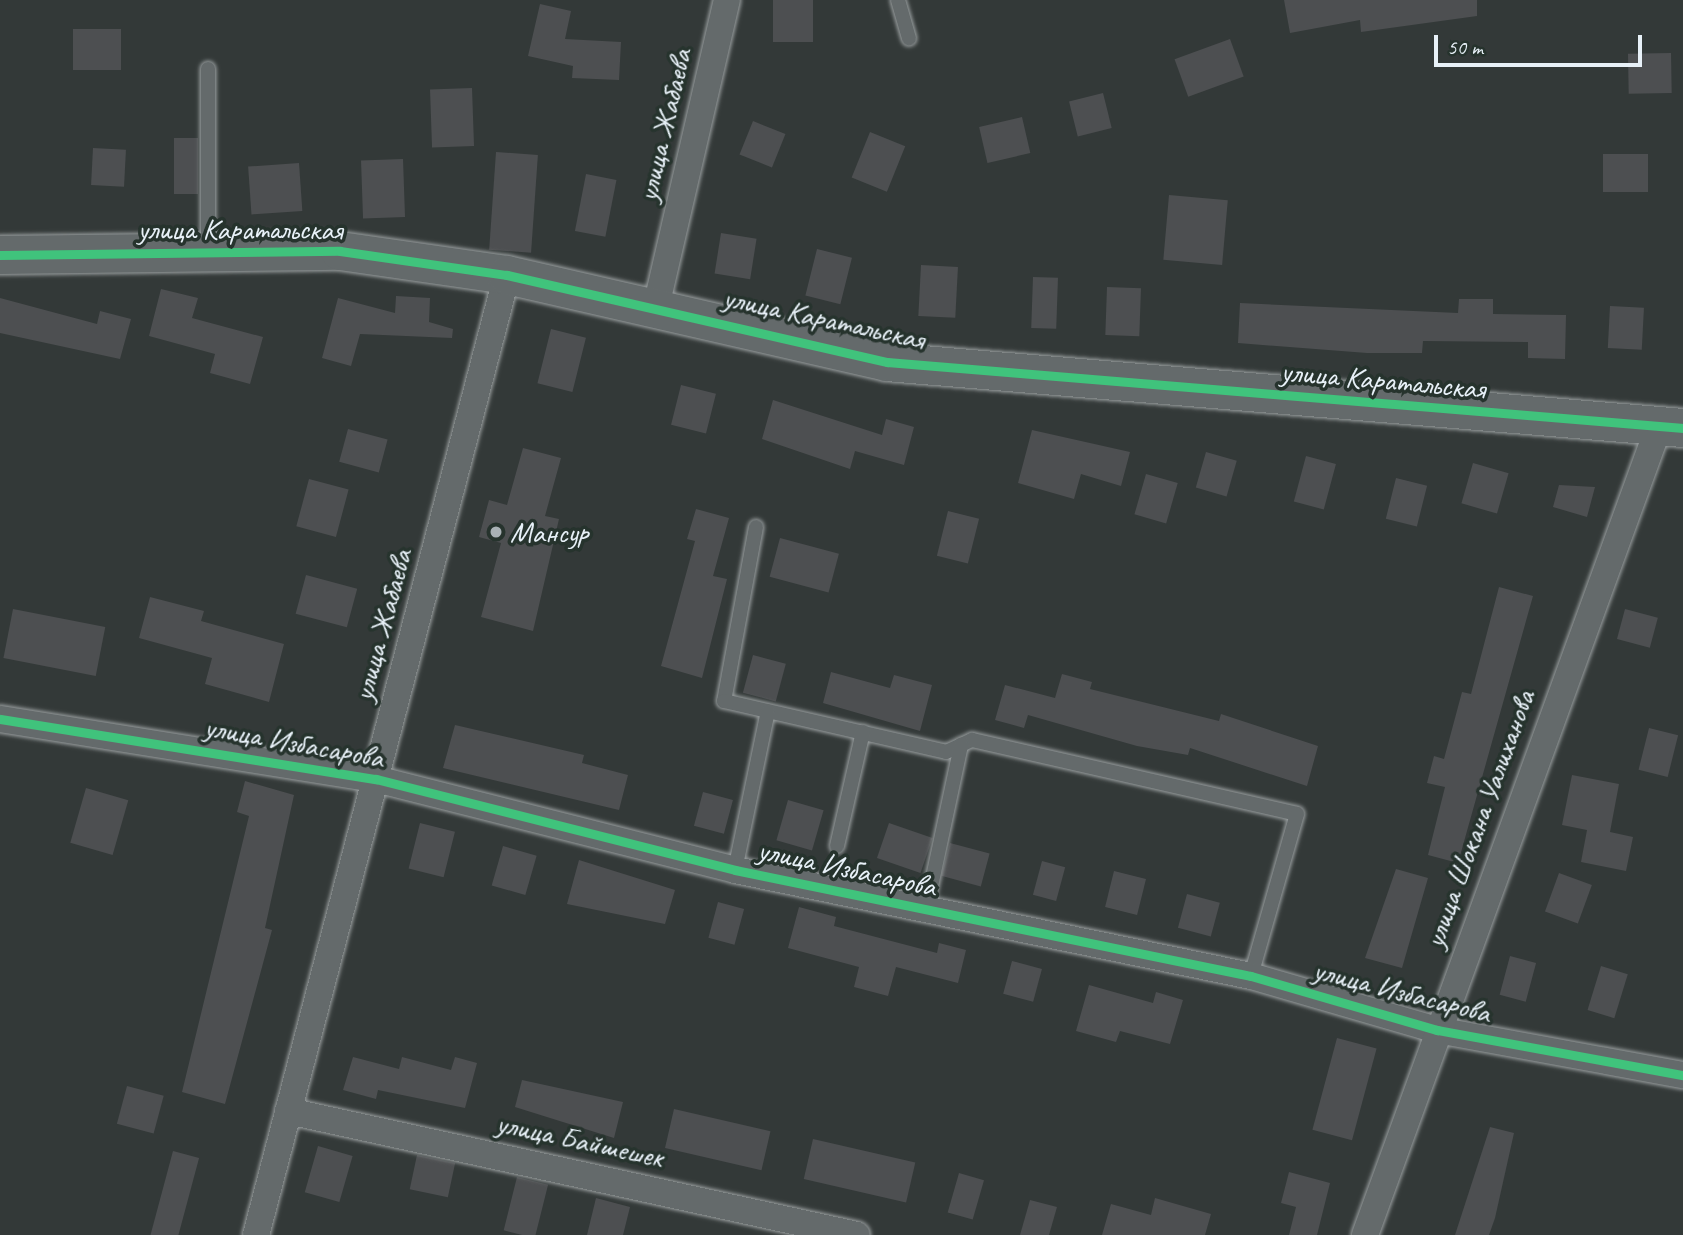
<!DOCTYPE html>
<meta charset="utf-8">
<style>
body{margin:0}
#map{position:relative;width:1683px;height:1235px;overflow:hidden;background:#333938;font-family:Caveat,sans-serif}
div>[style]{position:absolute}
.building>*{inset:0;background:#4d4f51;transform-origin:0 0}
.roads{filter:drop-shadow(0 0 2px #999e9f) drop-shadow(0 0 2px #999e9f)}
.lane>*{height:14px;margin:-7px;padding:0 7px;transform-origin:7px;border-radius:7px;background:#646a6b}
.street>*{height:26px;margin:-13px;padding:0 13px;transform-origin:13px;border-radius:13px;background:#646a6b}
.secondary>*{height:38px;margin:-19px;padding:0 19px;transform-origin:19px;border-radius:19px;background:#646a6b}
.cycleway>*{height:9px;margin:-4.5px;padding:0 4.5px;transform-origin:4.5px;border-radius:4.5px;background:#40c37c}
.dots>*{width:19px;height:19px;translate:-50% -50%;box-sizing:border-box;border:4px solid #26332d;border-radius:50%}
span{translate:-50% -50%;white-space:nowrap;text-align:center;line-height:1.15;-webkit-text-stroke:7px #26332d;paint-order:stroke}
.street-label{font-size:30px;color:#e8f1f8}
.poi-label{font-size:30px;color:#e8f1f8}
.left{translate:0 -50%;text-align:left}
.scale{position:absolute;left:1434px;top:35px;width:208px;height:32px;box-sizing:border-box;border:4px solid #e8f1f8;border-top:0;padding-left:9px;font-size:21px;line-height:24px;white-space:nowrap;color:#e8f1f8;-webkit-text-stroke:5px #26332d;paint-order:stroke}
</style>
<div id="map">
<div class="building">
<div style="left:773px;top:0;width:40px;height:42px"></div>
<div style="clip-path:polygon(1284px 0,1477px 0,1477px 16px,1361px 32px,1360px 20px,1290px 33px)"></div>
<div style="clip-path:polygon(540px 4px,571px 11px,565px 39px,621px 42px,619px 80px,572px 78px,573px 66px,528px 56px)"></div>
<div style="left:73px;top:29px;width:48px;height:41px"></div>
<div style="left:1230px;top:39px;width:40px;height:59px;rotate:70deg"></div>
<div style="left:1671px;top:53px;width:40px;height:43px;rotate:89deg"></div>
<div style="left:472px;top:88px;width:58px;height:42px;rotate:88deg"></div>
<div style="left:1103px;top:93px;width:36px;height:35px;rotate:76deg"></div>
<div style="left:1022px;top:117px;width:37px;height:44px;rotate:77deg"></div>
<div style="left:753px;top:121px;width:35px;height:36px;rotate:22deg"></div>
<div style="left:870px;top:132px;width:38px;height:49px;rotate:22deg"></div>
<div style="left:198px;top:138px;width:56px;height:24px;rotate:90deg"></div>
<div style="left:93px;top:148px;width:33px;height:37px;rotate:3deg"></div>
<div style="left:496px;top:152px;width:42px;height:98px;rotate:4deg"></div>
<div style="left:1603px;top:154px;width:45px;height:38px"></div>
<div style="left:403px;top:159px;width:58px;height:42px;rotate:88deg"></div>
<div style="left:299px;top:163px;width:48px;height:51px;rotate:86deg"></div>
<div style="left:586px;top:174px;width:31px;height:58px;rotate:11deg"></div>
<div style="left:1169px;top:195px;width:59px;height:65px;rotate:5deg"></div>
<div style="left:721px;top:233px;width:36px;height:41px;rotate:9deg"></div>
<div style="left:817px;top:249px;width:36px;height:48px;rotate:14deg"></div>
<div style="left:921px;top:265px;width:37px;height:51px;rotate:3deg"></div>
<div style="left:1033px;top:277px;width:25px;height:51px;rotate:2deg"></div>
<div style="left:1107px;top:287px;width:34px;height:48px;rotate:2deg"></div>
<div style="clip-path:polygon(161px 289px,198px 298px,192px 318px,263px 337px,250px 384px,210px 373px,215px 354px,149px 336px)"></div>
<div style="clip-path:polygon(396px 296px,430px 298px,429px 322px,453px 329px,452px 338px,360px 334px,351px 366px,322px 358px,338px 298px,395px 313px)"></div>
<div style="clip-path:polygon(0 298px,97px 324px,100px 311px,131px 319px,120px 359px,0 333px)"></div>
<div style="clip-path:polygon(1459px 299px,1493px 299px,1493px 314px,1566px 315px,1565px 359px,1528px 358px,1528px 342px,1423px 341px,1422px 353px,1367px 353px,1238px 343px,1240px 303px,1458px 313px)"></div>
<div style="left:1610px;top:306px;width:34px;height:42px;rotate:3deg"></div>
<div style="left:551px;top:329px;width:36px;height:56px;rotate:14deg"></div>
<div style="left:681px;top:385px;width:36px;height:41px;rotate:14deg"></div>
<div style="clip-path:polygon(773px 400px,882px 435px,886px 419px,914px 427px,904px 465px,855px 451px,850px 469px,762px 439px)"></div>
<div style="left:348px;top:429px;width:41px;height:34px;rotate:15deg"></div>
<div style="clip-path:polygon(1032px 430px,1130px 452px,1121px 486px,1081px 474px,1074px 499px,1018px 483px)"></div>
<div style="clip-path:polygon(523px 448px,561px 458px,545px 516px,559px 519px,533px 631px,481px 617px,501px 543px,479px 537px,489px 500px,507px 505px)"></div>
<div style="left:1206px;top:452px;width:32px;height:37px;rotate:16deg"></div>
<div style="left:1306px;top:456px;width:31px;height:47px;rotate:15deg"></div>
<div style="left:1473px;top:463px;width:37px;height:42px;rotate:16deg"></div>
<div style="left:1146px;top:474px;width:33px;height:42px;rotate:16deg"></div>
<div style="left:1396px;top:478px;width:32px;height:42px;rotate:14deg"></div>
<div style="left:309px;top:479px;width:41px;height:49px;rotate:15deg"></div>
<div style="clip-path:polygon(1559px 485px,1595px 487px,1587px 517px,1553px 507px)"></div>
<div style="clip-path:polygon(696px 509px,729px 518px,713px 576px,727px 579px,702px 678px,661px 666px,695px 541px,687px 539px)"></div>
<div style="left:948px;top:511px;width:32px;height:46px;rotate:14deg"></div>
<div style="left:780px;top:538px;width:61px;height:40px;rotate:15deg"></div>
<div style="left:306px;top:575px;width:53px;height:40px;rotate:15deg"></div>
<div style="clip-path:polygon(1499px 587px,1533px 596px,1458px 863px,1428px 855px,1445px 787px,1427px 783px,1434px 756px,1444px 759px,1462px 692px,1471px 694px)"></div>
<div style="clip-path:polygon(150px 597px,204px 611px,201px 621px,284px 644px,269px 702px,205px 684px,212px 658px,139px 638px)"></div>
<div style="left:13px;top:609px;width:94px;height:50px;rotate:11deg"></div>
<div style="left:1625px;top:609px;width:34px;height:31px;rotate:15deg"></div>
<div style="left:753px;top:655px;width:34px;height:39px;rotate:15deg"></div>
<div style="clip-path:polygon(831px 672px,890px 688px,894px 675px,932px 685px,920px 731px,823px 703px)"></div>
<div style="clip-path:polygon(1062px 674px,1092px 682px,1090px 689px,1219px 721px,1221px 714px,1318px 746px,1307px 786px,1190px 748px,1188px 755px,1137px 746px,1028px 715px,1024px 728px,995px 720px,1005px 685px,1055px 698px)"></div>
<div style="clip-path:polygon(455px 725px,584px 755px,582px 763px,628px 775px,619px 810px,443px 768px)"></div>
<div style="left:1649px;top:728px;width:30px;height:43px;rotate:14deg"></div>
<div style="clip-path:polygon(1572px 775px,1619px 784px,1610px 832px,1633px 837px,1626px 871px,1581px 862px,1587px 830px,1562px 825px)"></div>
<div style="clip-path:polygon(245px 781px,294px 795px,265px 928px,272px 930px,225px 1104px,182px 1092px,249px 816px,237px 812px)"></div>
<div style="left:86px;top:788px;width:44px;height:57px;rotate:16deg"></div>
<div style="left:703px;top:792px;width:31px;height:35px;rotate:15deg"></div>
<div style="left:788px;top:800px;width:37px;height:42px;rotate:16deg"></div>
<div style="left:420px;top:823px;width:36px;height:47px;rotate:14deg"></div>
<div style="left:889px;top:823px;width:46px;height:37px;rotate:19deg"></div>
<div style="left:950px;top:843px;width:41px;height:34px;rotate:15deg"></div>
<div style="left:503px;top:846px;width:35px;height:41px;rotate:16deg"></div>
<div style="clip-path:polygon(579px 860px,675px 890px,665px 924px,567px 904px)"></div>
<div style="left:1042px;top:861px;width:24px;height:35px;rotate:15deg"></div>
<div style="clip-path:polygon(1396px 869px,1428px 878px,1402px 968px,1365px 958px)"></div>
<div style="left:1114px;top:871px;width:33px;height:37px;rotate:14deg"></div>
<div style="left:1559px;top:873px;width:35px;height:41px;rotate:20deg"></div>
<div style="left:1187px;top:894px;width:34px;height:35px;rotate:15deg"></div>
<div style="left:718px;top:902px;width:27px;height:37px;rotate:15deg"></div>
<div style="clip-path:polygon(799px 907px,836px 917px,834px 926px,937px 953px,939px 943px,966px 950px,958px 983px,896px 967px,888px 996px,854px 987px,859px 967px,788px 948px)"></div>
<div style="left:1510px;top:956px;width:27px;height:40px;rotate:15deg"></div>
<div style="left:1012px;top:961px;width:31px;height:34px;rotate:15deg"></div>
<div style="left:1601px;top:966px;width:28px;height:46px;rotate:17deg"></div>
<div style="clip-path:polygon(1089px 985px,1153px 1003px,1156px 992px,1183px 1000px,1170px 1044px,1120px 1031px,1116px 1042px,1076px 1031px)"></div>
<div style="left:1337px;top:1038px;width:41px;height:95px;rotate:15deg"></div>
<div style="clip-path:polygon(353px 1057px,399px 1069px,402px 1057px,451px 1070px,455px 1057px,477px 1063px,465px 1108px,378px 1090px,376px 1099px,343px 1090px)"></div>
<div style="clip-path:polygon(522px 1080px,623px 1102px,614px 1138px,515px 1107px)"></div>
<div style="left:127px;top:1086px;width:38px;height:39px;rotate:15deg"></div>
<div style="left:674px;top:1109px;width:99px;height:40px;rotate:13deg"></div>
<div style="clip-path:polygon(1490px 1127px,1514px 1133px,1495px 1218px,1489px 1235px,1455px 1235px)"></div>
<div style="left:813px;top:1139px;width:105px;height:41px;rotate:13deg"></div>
<div style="left:318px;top:1146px;width:36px;height:48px;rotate:16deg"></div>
<div style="left:173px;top:1151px;width:27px;height:87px;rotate:15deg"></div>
<div style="left:417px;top:1155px;width:39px;height:35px;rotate:12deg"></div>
<div style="clip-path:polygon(1289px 1172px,1330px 1183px,1317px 1235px,1289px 1235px,1296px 1207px,1281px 1203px)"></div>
<div style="left:959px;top:1173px;width:26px;height:41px;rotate:16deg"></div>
<div style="left:517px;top:1177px;width:32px;height:55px;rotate:14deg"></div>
<div style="clip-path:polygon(596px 1198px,630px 1207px,623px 1235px,587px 1235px)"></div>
<div style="clip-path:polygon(1155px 1198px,1211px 1214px,1205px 1235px,1102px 1235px,1111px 1204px,1151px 1215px)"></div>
<div style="clip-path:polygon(1030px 1200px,1057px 1207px,1049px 1235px,1020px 1235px)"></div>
</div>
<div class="roads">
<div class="lane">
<div style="left:898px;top:0;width:40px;rotate:74deg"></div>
<div style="left:208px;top:251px;width:182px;rotate:-90deg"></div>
<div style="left:756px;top:527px;width:177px;rotate:100.4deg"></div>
<div style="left:724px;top:701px;width:228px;rotate:12.9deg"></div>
<div style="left:946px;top:752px;width:29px;rotate:-25deg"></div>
<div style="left:972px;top:740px;width:333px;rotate:12.8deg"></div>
<div style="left:1297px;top:814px;width:168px;rotate:105.9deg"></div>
<div style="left:837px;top:846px;width:117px;rotate:-77.2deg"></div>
<div style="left:735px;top:870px;width:162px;rotate:-78.3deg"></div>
<div style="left:926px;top:910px;width:169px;rotate:-78deg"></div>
</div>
<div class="street">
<div style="left:656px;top:307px;width:315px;rotate:-77deg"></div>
<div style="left:0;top:719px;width:381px;rotate:9.1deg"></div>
<div style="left:376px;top:779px;width:370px;rotate:14.2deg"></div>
<div style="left:735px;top:870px;width:527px;rotate:11.61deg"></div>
<div style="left:1251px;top:976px;width:194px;rotate:16.2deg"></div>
<div style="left:1437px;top:1030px;width:250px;rotate:10.4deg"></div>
<div style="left:288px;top:1111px;width:582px;rotate:12.29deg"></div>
<div style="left:256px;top:1235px;width:992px;rotate:-75.35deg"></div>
<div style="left:1365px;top:1235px;width:861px;rotate:-70.03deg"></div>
</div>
<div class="secondary">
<div style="left:0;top:255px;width:340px;rotate:-0.7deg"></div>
<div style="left:340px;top:251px;width:169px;rotate:8.2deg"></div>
<div style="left:507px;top:275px;width:390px;rotate:12.9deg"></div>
<div style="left:887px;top:362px;width:799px;rotate:4.74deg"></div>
</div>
</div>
<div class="cycleway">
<div style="left:0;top:255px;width:340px;rotate:-0.7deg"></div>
<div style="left:340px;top:251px;width:169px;rotate:8.2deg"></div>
<div style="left:507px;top:275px;width:390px;rotate:12.9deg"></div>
<div style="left:887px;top:362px;width:799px;rotate:4.74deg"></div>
<div style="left:0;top:719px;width:381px;rotate:9.1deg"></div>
<div style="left:376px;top:779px;width:370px;rotate:14.2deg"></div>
<div style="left:735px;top:870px;width:527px;rotate:11.61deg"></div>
<div style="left:1251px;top:976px;width:194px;rotate:16.2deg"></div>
<div style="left:1437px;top:1030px;width:250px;rotate:10.4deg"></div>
</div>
<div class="dots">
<div style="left:496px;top:532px;background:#a9b1b5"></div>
</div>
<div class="street-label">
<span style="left:664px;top:125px;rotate:-77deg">улица Жабаева</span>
<span style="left:240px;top:229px">улица Каратальская</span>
<span style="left:824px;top:318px;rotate:12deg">улица Каратальская</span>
<span style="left:1383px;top:380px;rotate:5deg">улица Каратальская</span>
<span style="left:382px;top:625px;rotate:-75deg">улица Жабаева</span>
<span style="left:294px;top:742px;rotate:10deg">улица Избасарова</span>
<span style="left:1479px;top:819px;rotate:-70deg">улица Шокана Уалиханова</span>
<span style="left:847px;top:868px;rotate:12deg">улица Избасарова</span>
<span style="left:1402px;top:991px;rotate:14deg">улица Избасарова</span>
<span style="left:580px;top:1140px;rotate:12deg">улица Байшешек</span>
</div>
<div class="poi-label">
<span class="left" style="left:510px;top:532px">Мансур</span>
</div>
<div class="scale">50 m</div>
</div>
